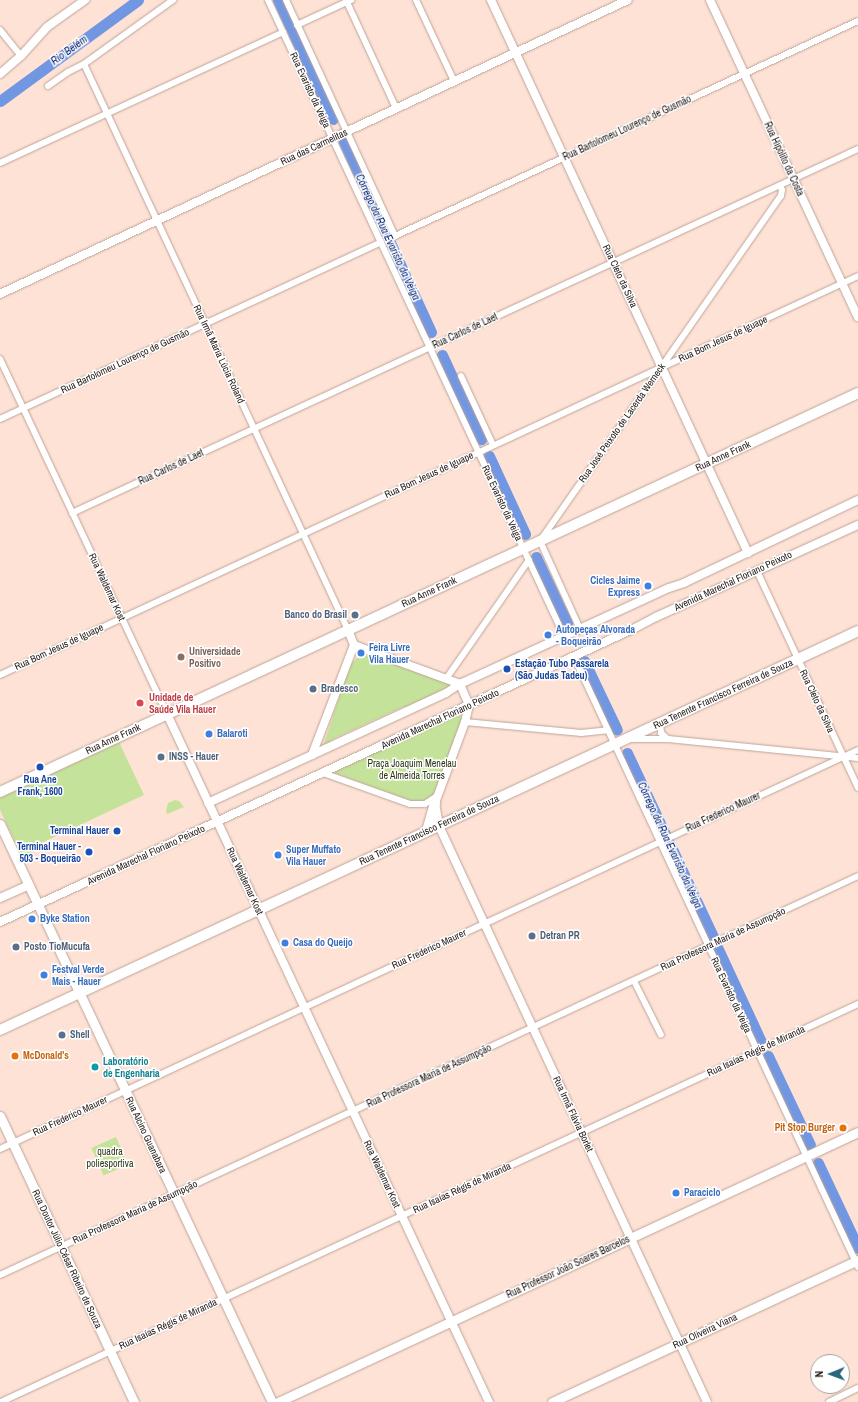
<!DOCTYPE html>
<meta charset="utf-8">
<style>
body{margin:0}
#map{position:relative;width:858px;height:1402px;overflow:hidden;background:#fee2d5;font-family:"Archivo Narrow",sans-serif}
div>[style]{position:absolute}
.green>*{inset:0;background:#c5e29a;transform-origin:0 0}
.river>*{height:11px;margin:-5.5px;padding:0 5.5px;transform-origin:5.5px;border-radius:5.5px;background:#7297e2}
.roads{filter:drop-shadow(0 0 1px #bea398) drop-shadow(0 0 1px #bea398)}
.minor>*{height:6px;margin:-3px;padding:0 3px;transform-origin:3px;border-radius:3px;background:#fff}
.tertiary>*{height:8px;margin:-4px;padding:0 4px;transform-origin:4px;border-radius:4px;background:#fff}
.secondary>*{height:9px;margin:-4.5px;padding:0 4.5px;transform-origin:4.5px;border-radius:4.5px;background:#fff}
.primary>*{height:10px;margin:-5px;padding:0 5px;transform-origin:5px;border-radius:5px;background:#fff}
.dots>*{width:11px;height:11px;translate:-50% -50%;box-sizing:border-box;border:2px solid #fff;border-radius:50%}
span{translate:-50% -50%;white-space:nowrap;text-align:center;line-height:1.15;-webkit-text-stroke:3px #fff;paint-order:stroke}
.street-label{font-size:10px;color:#241a16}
.shop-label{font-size:10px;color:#366cbe;font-weight:700}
.right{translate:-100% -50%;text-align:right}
.left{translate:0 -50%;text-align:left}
.service-label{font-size:10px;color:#4e5e75;font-weight:700}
.education-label{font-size:10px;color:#785e54;font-weight:700}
.transit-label{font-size:10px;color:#164399;font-weight:700}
.health-label{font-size:10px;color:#be3a42;font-weight:700}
.park-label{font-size:10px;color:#2a3713}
.food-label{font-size:10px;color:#c56008;font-weight:700}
.culture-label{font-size:10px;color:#0d838f;font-weight:700}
.water-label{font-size:11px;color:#042378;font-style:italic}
.north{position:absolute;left:810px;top:1354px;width:40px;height:40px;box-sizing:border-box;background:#fff;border:1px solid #a7a3a2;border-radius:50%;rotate:269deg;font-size:11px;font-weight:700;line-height:16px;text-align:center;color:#241a16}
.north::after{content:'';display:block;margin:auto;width:14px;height:18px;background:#29677d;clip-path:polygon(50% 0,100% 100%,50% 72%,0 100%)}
</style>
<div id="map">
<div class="green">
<div style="clip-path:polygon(369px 655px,449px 684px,450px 686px,407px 707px,403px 707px,331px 740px,330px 744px,323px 746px,350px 665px,357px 658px)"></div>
<div style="clip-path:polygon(461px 713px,462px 721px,434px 795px,426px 801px,413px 802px,335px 773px,335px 770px)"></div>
<div style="clip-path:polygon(119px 742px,144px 795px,37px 845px,29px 856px,21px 854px,0 810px,0 798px)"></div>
<div style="clip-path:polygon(175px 800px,179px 801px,184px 807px,167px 814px,166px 811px,168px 803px)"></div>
<div style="left:116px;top:1137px;width:30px;height:27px;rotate:66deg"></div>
</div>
<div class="river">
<div style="left:278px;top:0;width:131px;rotate:65.2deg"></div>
<div style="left:0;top:101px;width:171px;rotate:-36.2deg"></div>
<div style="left:344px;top:142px;width:209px;rotate:65.4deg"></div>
<div style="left:442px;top:355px;width:93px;rotate:65.1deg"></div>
<div style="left:489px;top:456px;width:86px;rotate:65.2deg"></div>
<div style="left:536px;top:557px;width:73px;rotate:64.8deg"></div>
<div style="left:584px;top:661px;width:76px;rotate:64.4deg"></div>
<div style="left:627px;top:753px;width:203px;rotate:64.9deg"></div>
<div style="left:718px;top:949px;width:105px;rotate:65.1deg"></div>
<div style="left:768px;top:1056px;width:98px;rotate:64.7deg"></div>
<div style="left:818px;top:1163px;width:94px;rotate:64.8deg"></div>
</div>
<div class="roads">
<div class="minor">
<div style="left:268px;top:0;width:702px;rotate:65.04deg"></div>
<div style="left:286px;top:0;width:260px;rotate:65.2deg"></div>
<div style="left:395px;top:236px;width:510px;rotate:-24.91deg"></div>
<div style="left:346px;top:0;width:119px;rotate:65.2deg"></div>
<div style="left:416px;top:0;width:89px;rotate:64.9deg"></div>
<div style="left:297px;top:25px;width:60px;rotate:-24.8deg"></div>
<div style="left:0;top:30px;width:33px;rotate:51deg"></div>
<div style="left:84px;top:64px;width:625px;rotate:64.99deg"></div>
<div style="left:48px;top:86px;width:24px;rotate:-35deg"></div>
<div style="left:68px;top:72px;width:18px;rotate:-27deg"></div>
<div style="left:84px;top:64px;width:110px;rotate:-35.7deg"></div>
<div style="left:0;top:163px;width:312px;rotate:-24.8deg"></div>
<div style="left:0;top:359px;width:392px;rotate:64.8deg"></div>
<div style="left:461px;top:376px;width:76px;rotate:65.1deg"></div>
<div style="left:0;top:419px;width:420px;rotate:-24.9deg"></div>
<div style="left:72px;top:513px;width:866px;rotate:-24.85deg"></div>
<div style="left:757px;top:571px;width:239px;rotate:65deg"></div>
<div style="left:580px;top:629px;width:97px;rotate:-114.4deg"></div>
<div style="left:540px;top:541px;width:421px;rotate:-55.1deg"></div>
<div style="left:781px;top:196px;width:6px;rotate:-81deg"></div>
<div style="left:782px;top:190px;width:5px;rotate:-112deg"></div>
<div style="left:574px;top:657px;width:673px;rotate:65.03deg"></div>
<div style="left:0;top:675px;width:946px;rotate:-24.94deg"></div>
<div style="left:446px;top:679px;width:145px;rotate:-55.1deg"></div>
<div style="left:465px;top:722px;width:117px;rotate:5.4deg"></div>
<div style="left:581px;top:733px;width:27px;rotate:-6deg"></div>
<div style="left:660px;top:723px;width:10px;rotate:84deg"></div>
<div style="left:661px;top:733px;width:9px;rotate:41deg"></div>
<div style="left:630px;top:739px;width:38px"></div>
<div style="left:668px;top:739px;width:191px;rotate:5.7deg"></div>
<div style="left:323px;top:773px;width:92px;rotate:19.6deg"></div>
<div style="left:410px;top:804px;width:15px"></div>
<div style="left:425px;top:804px;width:14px;rotate:-34deg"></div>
<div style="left:634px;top:981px;width:60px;rotate:63.4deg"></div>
<div style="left:0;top:1149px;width:946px;rotate:-24.94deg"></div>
<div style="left:0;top:1275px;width:946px;rotate:-24.94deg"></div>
<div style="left:1px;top:1402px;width:945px;rotate:-24.91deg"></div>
<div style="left:829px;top:1402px;width:32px;rotate:-26deg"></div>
</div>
<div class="tertiary">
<div style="left:491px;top:0;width:610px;rotate:65.07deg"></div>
<div style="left:710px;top:0;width:350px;rotate:65deg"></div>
<div style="left:0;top:74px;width:28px;rotate:-41deg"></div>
<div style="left:21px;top:56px;width:39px;rotate:-48deg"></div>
<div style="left:47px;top:27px;width:47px;rotate:-35.4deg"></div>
<div style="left:0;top:294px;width:693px;rotate:-25.09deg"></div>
<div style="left:348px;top:630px;width:16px;rotate:68deg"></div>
<div style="left:354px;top:645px;width:113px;rotate:20.2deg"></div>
<div style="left:460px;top:684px;width:23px;rotate:67deg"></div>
<div style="left:469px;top:705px;width:17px;rotate:103deg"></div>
<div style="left:465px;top:722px;width:86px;rotate:110.3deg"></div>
<div style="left:435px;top:803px;width:23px;rotate:80deg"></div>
<div style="left:439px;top:826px;width:635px;rotate:65.05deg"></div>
<div style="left:167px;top:714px;width:760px;rotate:64.92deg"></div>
<div style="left:312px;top:755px;width:118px;rotate:-69.1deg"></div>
<div style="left:208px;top:803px;width:262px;rotate:-24.8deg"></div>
<div style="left:446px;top:693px;width:17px;rotate:-33deg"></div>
<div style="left:460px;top:684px;width:230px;rotate:-24.7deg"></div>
<div style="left:669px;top:588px;width:16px;rotate:-18deg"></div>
<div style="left:684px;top:583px;width:193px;rotate:-25.5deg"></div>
<div style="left:0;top:898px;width:32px;rotate:-24deg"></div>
<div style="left:0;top:922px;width:700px;rotate:-24.84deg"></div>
<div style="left:635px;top:628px;width:24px;rotate:-28deg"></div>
<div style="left:656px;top:617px;width:222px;rotate:-24.5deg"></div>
</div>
<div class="secondary">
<div style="left:0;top:824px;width:639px;rotate:64.8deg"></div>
<div style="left:0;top:1116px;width:316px;rotate:64.9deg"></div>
<div style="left:278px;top:1402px;width:640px;rotate:-24.96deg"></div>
<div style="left:552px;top:1402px;width:337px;rotate:-24.9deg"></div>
</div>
<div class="primary">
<div style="left:0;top:792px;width:946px;rotate:-24.94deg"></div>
<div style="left:427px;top:831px;width:29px;rotate:-74deg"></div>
<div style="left:0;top:1030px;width:946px;rotate:-24.94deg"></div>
</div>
</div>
<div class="dots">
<div style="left:648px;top:586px;background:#3f7fe0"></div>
<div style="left:355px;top:615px;background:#5c6f8a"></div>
<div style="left:548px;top:635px;background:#3f7fe0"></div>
<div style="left:361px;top:653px;background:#3f7fe0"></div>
<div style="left:181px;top:657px;background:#8d6e63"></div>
<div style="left:507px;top:669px;background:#1a4fb4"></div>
<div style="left:313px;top:689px;background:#5c6f8a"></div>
<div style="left:140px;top:703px;background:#e0444e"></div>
<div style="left:209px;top:734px;background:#3f7fe0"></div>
<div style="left:161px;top:757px;background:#5c6f8a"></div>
<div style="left:40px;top:767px;background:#1a4fb4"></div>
<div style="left:117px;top:831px;background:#1a4fb4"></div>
<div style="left:89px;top:852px;background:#1a4fb4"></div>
<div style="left:278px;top:855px;background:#3f7fe0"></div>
<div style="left:32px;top:919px;background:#3f7fe0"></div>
<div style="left:532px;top:936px;background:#5c6f8a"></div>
<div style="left:285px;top:943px;background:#3f7fe0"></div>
<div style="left:16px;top:947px;background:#5c6f8a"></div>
<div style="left:44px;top:975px;background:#3f7fe0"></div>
<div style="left:62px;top:1035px;background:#5c6f8a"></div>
<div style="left:15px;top:1056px;background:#e8710a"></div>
<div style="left:95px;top:1067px;background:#0f9aa8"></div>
<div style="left:843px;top:1128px;background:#e8710a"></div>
<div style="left:676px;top:1193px;background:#3f7fe0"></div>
</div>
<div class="street-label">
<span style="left:310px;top:90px;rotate:65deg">Rua Evaristo da Veiga</span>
<span style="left:627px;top:128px;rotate:-25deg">Rua Bartolomeu Lourenço de Gusmão</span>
<span style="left:314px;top:147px;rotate:-25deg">Rua das Carmelitas</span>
<span style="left:784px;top:159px;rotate:65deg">Rua Hipólito da Costa</span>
<span style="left:620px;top:276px;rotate:65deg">Rua Cleto da Silva</span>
<span style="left:465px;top:331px;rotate:-25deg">Rua Carlos de Laet</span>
<span style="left:723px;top:339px;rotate:-25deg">Rua Bom Jesus de Iguape</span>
<span style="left:219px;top:354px;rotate:65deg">Rua Irmã Maria Lúcia Roland</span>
<span style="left:125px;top:361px;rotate:-25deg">Rua Bartolomeu Lourenço de Gusmão</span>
<span style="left:622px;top:423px;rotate:-55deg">Rua José Peixoto de Lacerda Werneck</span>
<span style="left:723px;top:456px;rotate:-25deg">Rua Anne Frank</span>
<span style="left:171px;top:467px;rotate:-25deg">Rua Carlos de Laet</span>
<span style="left:429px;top:475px;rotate:-25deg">Rua Bom Jesus de Iguape</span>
<span style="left:502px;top:503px;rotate:65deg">Rua Evaristo da Veiga</span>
<span style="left:733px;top:581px;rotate:-25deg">Avenida Marechal Floriano Peixoto</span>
<span style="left:107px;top:587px;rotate:65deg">Rua Waldemar Kost</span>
<span style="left:429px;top:592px;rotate:-25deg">Rua Anne Frank</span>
<span style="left:59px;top:647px;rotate:-25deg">Rua Bom Jesus de Iguape</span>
<span style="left:723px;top:694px;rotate:-25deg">Rua Tenente Francisco Ferreira de Souza</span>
<span style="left:817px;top:701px;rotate:65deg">Rua Cleto da Silva</span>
<span style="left:440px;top:719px;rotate:-25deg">Avenida Marechal Floriano Peixoto</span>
<span style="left:113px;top:739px;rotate:-25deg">Rua Anne Frank</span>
<span style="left:723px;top:812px;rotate:-25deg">Rua Frederico Maurer</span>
<span style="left:429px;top:830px;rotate:-25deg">Rua Tenente Francisco Ferreira de Souza</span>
<span style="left:146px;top:855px;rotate:-25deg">Avenida Marechal Floriano Peixoto</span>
<span style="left:245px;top:881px;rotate:65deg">Rua Waldemar Kost</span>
<span style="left:723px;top:939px;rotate:-25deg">Rua Professora Maria de Assumpção</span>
<span style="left:429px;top:949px;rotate:-25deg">Rua Frederico Maurer</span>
<span style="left:731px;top:995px;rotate:65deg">Rua Evaristo da Veiga</span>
<span style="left:756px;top:1051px;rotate:-25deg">Rua Isaías Régis de Miranda</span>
<span style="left:429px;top:1076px;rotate:-25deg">Rua Professora Maria de Assumpção</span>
<span style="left:573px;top:1114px;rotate:65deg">Rua Irmã Flávia Borlet</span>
<span style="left:70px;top:1116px;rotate:-25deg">Rua Frederico Maurer</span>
<span style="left:146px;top:1135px;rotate:65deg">Rua Alcino Guanabara</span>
<span style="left:382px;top:1174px;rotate:65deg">Rua Waldemar Kost</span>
<span style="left:462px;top:1188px;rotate:-25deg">Rua Isaías Régis de Miranda</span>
<span style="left:135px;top:1212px;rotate:-25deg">Rua Professora Maria de Assumpção</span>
<span style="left:67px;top:1259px;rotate:65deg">Rua Doutor Júlio César Ribeiro de Souza</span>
<span style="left:568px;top:1267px;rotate:-25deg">Rua Professor João Soares Barcelos</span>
<span style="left:168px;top:1324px;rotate:-25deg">Rua Isaías Régis de Miranda</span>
<span style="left:705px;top:1331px;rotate:-25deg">Rua Oliveira Viana</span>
</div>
<div class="shop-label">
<span class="right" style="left:640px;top:586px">Cicles Jaime<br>Express</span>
<span class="left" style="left:556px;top:635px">Autopeças Alvorada<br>- Boqueirão</span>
<span class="left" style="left:369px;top:653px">Feira Livre<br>Vila Hauer</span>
<span class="left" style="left:217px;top:734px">Balaroti</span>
<span class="left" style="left:286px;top:855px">Super Muffato<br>Vila Hauer</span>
<span class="left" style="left:40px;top:919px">Byke Station</span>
<span class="left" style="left:293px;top:943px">Casa do Queijo</span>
<span class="left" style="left:52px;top:975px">Festval Verde<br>Mais - Hauer</span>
<span class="left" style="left:684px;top:1193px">Paraciclo</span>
</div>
<div class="service-label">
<span class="right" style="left:347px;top:615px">Banco do Brasil</span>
<span class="left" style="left:321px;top:689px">Bradesco</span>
<span class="left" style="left:169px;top:757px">INSS - Hauer</span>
<span class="left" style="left:540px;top:936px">Detran PR</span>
<span class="left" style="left:24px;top:947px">Posto TioMucufa</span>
<span class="left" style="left:70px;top:1035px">Shell</span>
</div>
<div class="education-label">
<span class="left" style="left:189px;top:657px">Universidade<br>Positivo</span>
</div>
<div class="transit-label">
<span class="left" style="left:515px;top:669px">Estação Tubo Passarela<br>(São Judas Tadeu)</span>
<span style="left:40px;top:785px">Rua Ane<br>Frank, 1600</span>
<span class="right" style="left:109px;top:831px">Terminal Hauer</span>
<span class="right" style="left:81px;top:852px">Terminal Hauer -<br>503 - Boqueirão</span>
</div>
<div class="health-label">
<span class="left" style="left:149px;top:703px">Unidade de<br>Saúde Vila Hauer</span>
</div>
<div class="park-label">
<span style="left:412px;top:769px">Praça Joaquim Menelau<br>de Almeida Torres</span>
<span style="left:110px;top:1157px">quadra<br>poliesportiva</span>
</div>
<div class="food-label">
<span class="left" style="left:23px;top:1056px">McDonald's</span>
<span class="right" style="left:835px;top:1128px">Pit Stop Burger</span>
</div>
<div class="culture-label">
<span class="left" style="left:103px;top:1067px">Laboratório<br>de Engenharia</span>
</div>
<div class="water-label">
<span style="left:69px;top:50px;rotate:-36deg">Rio Belém</span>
<span style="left:388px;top:237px;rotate:65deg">Córrego da Rua Evaristo da Veiga</span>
<span style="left:670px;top:845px;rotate:65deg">Córrego da Rua Evaristo da Veiga</span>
</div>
<div class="north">N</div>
</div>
